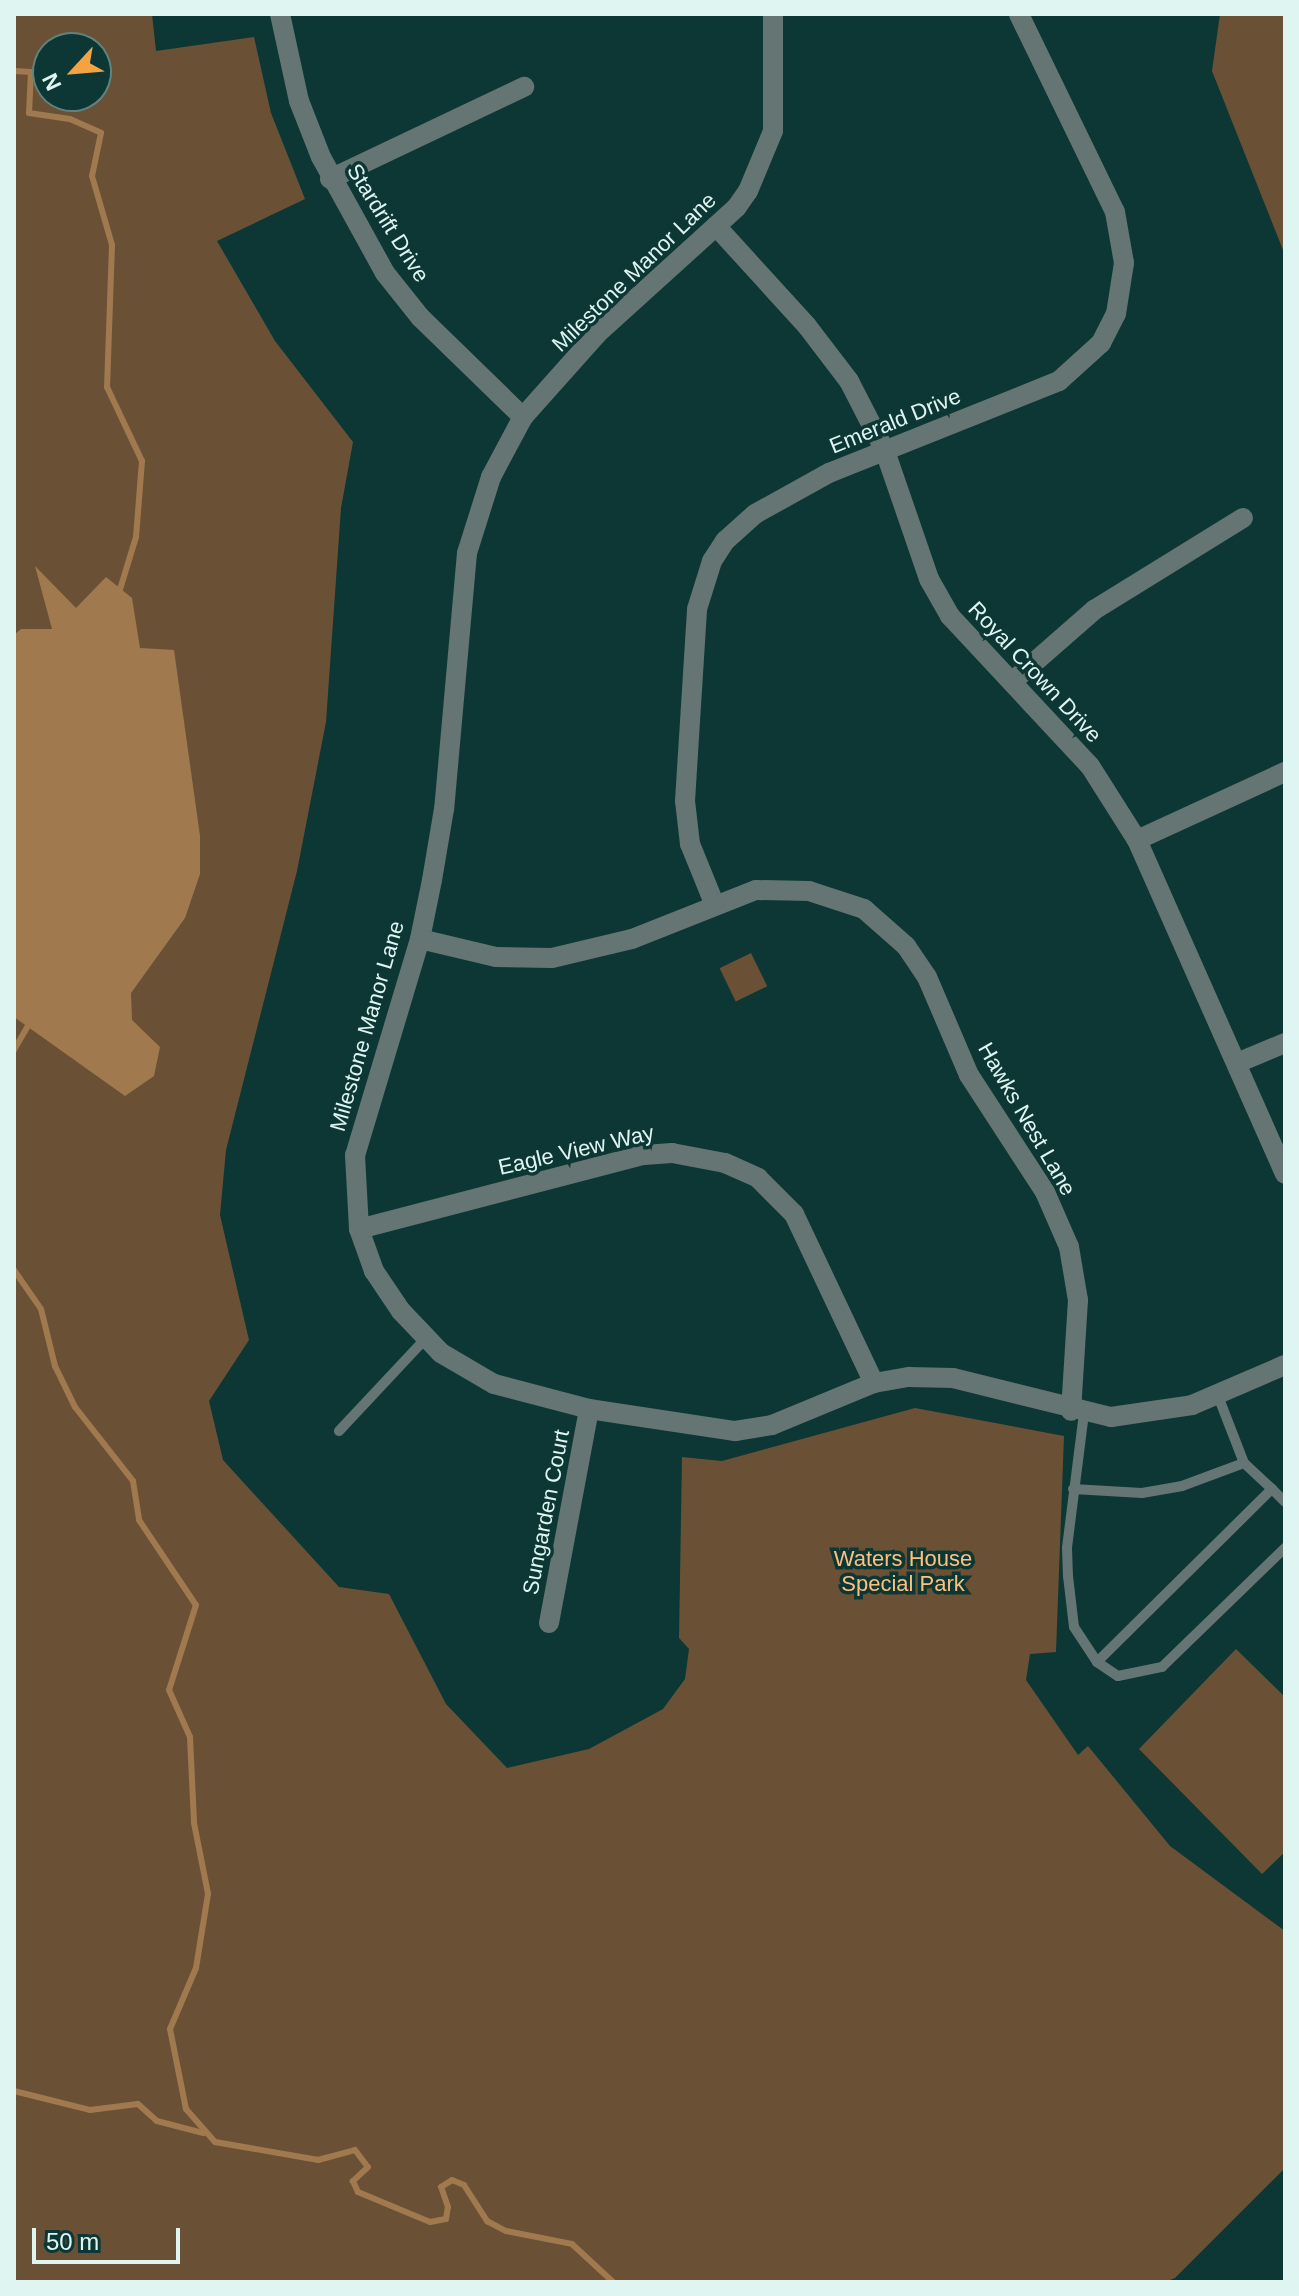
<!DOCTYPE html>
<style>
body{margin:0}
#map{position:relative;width:1299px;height:2296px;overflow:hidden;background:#0d3734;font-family:Helvetica,sans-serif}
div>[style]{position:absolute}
.green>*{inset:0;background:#6a5136;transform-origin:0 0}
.water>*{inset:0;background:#a1794e}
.stream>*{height:6px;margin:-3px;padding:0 3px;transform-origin:3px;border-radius:3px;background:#a1794e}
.lane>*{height:10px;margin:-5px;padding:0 5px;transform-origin:5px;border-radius:5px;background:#647573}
.street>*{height:20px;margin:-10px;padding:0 10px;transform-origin:10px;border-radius:10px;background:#647573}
span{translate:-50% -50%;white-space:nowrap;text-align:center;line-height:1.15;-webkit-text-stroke:7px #0d3734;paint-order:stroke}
.street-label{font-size:22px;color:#dff5f2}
.park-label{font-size:22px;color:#fdc07f}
.frame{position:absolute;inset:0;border:16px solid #dff5f2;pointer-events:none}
.north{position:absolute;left:32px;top:32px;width:80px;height:80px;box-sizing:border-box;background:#0d3734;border:2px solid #618380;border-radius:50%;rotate:244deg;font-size:22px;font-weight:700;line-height:32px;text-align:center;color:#dff5f2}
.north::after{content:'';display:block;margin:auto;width:28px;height:36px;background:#f4a344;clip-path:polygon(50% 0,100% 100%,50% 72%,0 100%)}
.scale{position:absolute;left:32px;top:2228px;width:148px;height:36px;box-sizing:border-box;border:4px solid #dff5f2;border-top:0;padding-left:10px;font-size:24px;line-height:28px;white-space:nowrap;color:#dff5f2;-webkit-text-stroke:6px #0d3734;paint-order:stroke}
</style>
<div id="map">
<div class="green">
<div style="clip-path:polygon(evenodd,14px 14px,152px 14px,156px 51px,254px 37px,271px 113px,305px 199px,217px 241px,275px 341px,353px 442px,341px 508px,326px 722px,297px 871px,226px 1150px,220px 1215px,249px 1340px,209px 1401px,223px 1460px,339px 1587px,389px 1594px,446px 1704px,507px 1768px,589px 1749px,663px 1709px,685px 1679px,689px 1649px,679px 1638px,682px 1457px,722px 1461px,915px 1408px,1064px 1436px,1056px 1652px,1030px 1654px,1026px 1680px,1078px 1755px,1088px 1746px,1170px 1846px,1285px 1931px,1285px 2168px,1175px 2278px,1165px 2282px,14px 2282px,14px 14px,48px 48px,96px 48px,96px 96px,48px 96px,48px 48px)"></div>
<div style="clip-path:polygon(1220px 14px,1285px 14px,1285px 255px,1212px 71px)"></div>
<div style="left:751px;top:953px;width:37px;height:35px;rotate:64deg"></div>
<div style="clip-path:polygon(1236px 1649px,1285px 1697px,1285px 1852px,1262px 1874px,1139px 1749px)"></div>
</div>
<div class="water">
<div style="clip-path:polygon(35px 566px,76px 608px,106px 577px,132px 598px,140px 648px,174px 650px,200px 836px,200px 874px,185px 918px,131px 993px,132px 1020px,160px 1047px,154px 1076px,125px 1096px,14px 1017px,14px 635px,21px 629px,52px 629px)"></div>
</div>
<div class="stream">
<div style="left:14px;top:71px;width:17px;rotate:3deg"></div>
<div style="left:31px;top:72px;width:41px;rotate:92.8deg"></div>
<div style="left:29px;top:113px;width:41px;rotate:8.3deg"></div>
<div style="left:70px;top:119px;width:34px;rotate:24deg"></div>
<div style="left:101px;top:133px;width:44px;rotate:101.8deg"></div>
<div style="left:92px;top:176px;width:72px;rotate:73.8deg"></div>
<div style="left:112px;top:245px;width:142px;rotate:92deg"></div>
<div style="left:107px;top:387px;width:82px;rotate:64.7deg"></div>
<div style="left:142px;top:461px;width:76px;rotate:94.5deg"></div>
<div style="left:136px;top:537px;width:62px;rotate:107deg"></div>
<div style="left:14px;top:1050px;width:34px;rotate:-60deg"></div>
<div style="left:14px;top:1270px;width:47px;rotate:55.3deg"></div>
<div style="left:41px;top:1309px;width:59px;rotate:76.2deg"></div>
<div style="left:55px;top:1366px;width:46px;rotate:64deg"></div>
<div style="left:75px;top:1407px;width:94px;rotate:51.9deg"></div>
<div style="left:133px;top:1481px;width:39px;rotate:81deg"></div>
<div style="left:139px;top:1520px;width:102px;rotate:56.2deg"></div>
<div style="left:196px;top:1605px;width:89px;rotate:107.6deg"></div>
<div style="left:169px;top:1690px;width:51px;rotate:65.9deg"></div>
<div style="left:190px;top:1737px;width:86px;rotate:87.3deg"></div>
<div style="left:194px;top:1823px;width:72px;rotate:78.8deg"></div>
<div style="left:208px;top:1894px;width:75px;rotate:99.2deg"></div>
<div style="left:196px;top:1968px;width:66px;rotate:113.1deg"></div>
<div style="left:170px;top:2029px;width:82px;rotate:78.7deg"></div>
<div style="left:186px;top:2109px;width:44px;rotate:48.7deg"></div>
<div style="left:215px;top:2142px;width:105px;rotate:9.9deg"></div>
<div style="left:318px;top:2160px;width:38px;rotate:-15deg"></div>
<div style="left:355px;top:2150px;width:21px;rotate:53deg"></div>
<div style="left:368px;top:2167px;width:21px;rotate:137deg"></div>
<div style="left:353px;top:2181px;width:12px;rotate:66deg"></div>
<div style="left:358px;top:2192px;width:78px;rotate:22.6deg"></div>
<div style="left:430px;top:2222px;width:16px;rotate:-11deg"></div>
<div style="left:446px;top:2219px;width:12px;rotate:-81deg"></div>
<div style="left:448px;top:2207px;width:21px;rotate:-109deg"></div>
<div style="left:441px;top:2187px;width:13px;rotate:-32deg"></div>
<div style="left:452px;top:2180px;width:13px;rotate:23deg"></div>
<div style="left:464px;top:2185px;width:43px;rotate:57.4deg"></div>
<div style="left:487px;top:2221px;width:21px;rotate:28deg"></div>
<div style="left:506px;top:2231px;width:67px;rotate:11.1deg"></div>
<div style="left:572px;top:2244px;width:56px;rotate:42.8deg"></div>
<div style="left:14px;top:2091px;width:78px;rotate:14deg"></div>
<div style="left:90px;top:2110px;width:48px;rotate:-7.1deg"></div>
<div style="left:138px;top:2104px;width:25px;rotate:42deg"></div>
<div style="left:157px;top:2121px;width:48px;rotate:14.6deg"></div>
</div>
<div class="lane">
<div style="left:1084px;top:1413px;width:136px;rotate:97.2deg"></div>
<div style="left:1067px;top:1548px;width:28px;rotate:88deg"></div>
<div style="left:1068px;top:1576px;width:51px;rotate:83.3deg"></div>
<div style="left:1074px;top:1627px;width:42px;rotate:56.7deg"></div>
<div style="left:1097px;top:1662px;width:246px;rotate:-44.7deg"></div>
<div style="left:1272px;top:1489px;width:38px;rotate:-137deg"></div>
<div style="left:1244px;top:1463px;width:72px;rotate:-111.2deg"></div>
<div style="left:339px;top:1431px;width:129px;rotate:-46.9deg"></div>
<div style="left:1073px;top:1489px;width:69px;rotate:3.3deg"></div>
<div style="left:1142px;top:1493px;width:41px;rotate:-9.9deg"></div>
<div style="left:1182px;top:1486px;width:66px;rotate:-20.4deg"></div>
<div style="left:1272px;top:1489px;width:18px;rotate:45deg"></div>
<div style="left:1097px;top:1662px;width:25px;rotate:34deg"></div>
<div style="left:1118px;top:1676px;width:45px;rotate:-11.6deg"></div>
<div style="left:1162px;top:1667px;width:171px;rotate:-44.1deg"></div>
</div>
<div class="street">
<div style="left:280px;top:14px;width:89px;rotate:77.7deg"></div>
<div style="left:299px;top:101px;width:60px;rotate:68.6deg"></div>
<div style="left:321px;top:157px;width:132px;rotate:61.1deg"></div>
<div style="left:385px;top:273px;width:56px;rotate:51.5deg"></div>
<div style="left:420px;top:317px;width:144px;rotate:44.2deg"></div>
<div style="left:773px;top:14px;width:117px;rotate:90deg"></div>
<div style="left:773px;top:131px;width:65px;rotate:112.6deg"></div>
<div style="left:748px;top:191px;width:19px;rotate:125deg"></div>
<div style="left:737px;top:207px;width:189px;rotate:137.8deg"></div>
<div style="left:597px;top:334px;width:111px;rotate:131.7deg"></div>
<div style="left:523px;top:417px;width:68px;rotate:118.1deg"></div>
<div style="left:491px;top:477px;width:80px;rotate:107.5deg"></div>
<div style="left:467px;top:553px;width:257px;rotate:95.1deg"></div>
<div style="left:444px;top:809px;width:72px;rotate:99.6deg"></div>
<div style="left:432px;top:880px;width:60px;rotate:101.5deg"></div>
<div style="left:420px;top:939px;width:226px;rotate:106.7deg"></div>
<div style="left:355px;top:1155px;width:74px;rotate:86.9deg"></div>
<div style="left:359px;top:1229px;width:45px;rotate:70.3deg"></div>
<div style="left:374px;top:1271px;width:48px;rotate:56deg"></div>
<div style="left:401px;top:1311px;width:58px;rotate:46.4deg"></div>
<div style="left:441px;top:1353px;width:61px;rotate:30.3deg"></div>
<div style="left:494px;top:1384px;width:98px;rotate:14.7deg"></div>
<div style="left:589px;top:1409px;width:148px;rotate:8.6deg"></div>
<div style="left:735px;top:1431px;width:37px;rotate:-9deg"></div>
<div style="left:772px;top:1425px;width:110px;rotate:-22.4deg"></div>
<div style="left:874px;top:1383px;width:36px;rotate:-10deg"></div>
<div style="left:909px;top:1377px;width:44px;rotate:1.3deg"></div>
<div style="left:953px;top:1378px;width:163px;rotate:13.9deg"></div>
<div style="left:1111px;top:1417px;width:82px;rotate:-8.4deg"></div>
<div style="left:1192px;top:1405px;width:101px;rotate:-23.3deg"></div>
<div style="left:330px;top:179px;width:215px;rotate:-25.4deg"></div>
<div style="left:716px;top:226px;width:135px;rotate:47.7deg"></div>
<div style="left:807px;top:326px;width:69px;rotate:52.6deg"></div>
<div style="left:849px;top:381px;width:79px;rotate:62.8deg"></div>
<div style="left:885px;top:451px;width:135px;rotate:71deg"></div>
<div style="left:929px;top:579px;width:43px;rotate:60.4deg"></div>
<div style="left:950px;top:616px;width:205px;rotate:47deg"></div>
<div style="left:1090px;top:766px;width:88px;rotate:57.6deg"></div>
<div style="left:1137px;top:840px;width:365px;rotate:66.1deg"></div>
<div style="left:1013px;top:681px;width:108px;rotate:-41.2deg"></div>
<div style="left:1094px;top:610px;width:175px;rotate:-31.7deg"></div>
<div style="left:1137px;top:840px;width:163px;rotate:-24.7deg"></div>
<div style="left:714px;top:903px;width:64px;rotate:-112.1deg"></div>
<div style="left:690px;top:844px;width:43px;rotate:-96.6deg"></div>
<div style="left:685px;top:801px;width:192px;rotate:-86.4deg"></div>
<div style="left:697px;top:609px;width:50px;rotate:-72.6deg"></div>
<div style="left:712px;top:561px;width:24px;rotate:-57deg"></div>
<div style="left:725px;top:541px;width:40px;rotate:-42deg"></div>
<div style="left:755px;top:514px;width:85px;rotate:-29deg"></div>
<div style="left:829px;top:473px;width:248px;rotate:-21.8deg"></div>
<div style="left:1059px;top:381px;width:57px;rotate:-42.1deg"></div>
<div style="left:1101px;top:343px;width:33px;rotate:-63deg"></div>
<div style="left:1116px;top:314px;width:52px;rotate:-81.1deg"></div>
<div style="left:1124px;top:263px;width:52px;rotate:-100deg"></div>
<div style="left:1115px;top:212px;width:220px;rotate:-115.9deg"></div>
<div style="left:420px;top:939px;width:78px;rotate:13.3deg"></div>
<div style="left:496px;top:957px;width:56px;rotate:1deg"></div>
<div style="left:552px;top:958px;width:82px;rotate:-13.4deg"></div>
<div style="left:632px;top:939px;width:133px;rotate:-21.6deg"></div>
<div style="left:756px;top:890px;width:53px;rotate:1.1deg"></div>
<div style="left:809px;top:891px;width:58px;rotate:18.1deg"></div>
<div style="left:864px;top:909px;width:56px;rotate:41.4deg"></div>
<div style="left:906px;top:946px;width:37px;rotate:56deg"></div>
<div style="left:927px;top:977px;width:107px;rotate:66.8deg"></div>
<div style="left:969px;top:1075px;width:140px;rotate:57deg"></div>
<div style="left:1045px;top:1192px;width:60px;rotate:66.4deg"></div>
<div style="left:1069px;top:1247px;width:54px;rotate:80.4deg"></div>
<div style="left:1078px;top:1300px;width:111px;rotate:93.6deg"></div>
<div style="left:1237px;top:1063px;width:52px;rotate:-22.6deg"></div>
<div style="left:359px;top:1229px;width:294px;rotate:-14.6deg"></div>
<div style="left:644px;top:1155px;width:28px;rotate:-4deg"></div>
<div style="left:672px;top:1153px;width:54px;rotate:10.7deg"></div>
<div style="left:725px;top:1163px;width:36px;rotate:24deg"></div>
<div style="left:758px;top:1178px;width:51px;rotate:45deg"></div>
<div style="left:794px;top:1214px;width:187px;rotate:64.7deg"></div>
<div style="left:549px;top:1623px;width:218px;rotate:-79.4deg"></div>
</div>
<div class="street-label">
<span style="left:388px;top:223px;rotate:58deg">Stardrift Drive</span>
<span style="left:634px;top:272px;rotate:-44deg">Milestone Manor Lane</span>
<span style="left:895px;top:421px;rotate:-22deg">Emerald Drive</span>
<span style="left:1035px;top:672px;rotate:47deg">Royal Crown Drive</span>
<span style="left:367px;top:1026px;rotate:-74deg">Milestone Manor Lane</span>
<span style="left:1027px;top:1119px;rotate:60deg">Hawks Nest Lane</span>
<span style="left:576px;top:1150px;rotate:-13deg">Eagle View Way</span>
<span style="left:546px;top:1512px;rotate:-79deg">Sungarden Court</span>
</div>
<div class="park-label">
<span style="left:903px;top:1571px">Waters House<br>Special Park</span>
</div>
<div class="frame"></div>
<div class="north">N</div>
<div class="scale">50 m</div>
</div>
